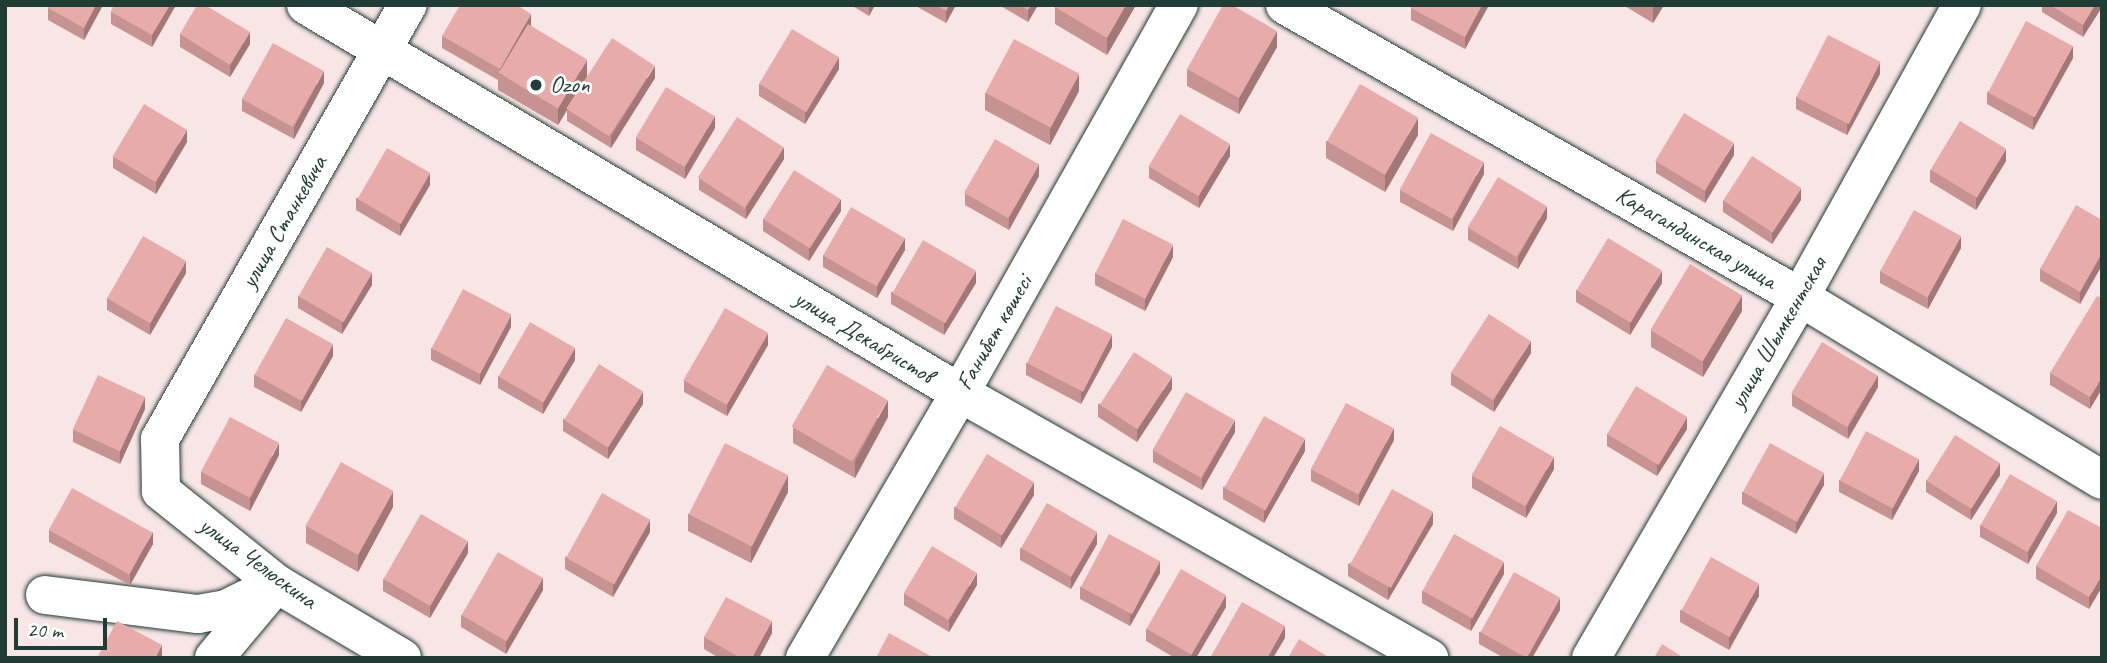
<!DOCTYPE html>
<meta charset="utf-8">
<style>
body{margin:0}
#map{position:relative;width:2107px;height:663px;overflow:hidden;background:#f8e6e6;font-family:Caveat,sans-serif}
div>[style]{position:absolute}
.roads{filter:drop-shadow(0 0 2px #1f3d34) drop-shadow(0 0 2px #1f3d34)}
.minor>*{height:38px;margin:-19px;padding:0 19px;transform-origin:19px;border-radius:19px;background:#fff}
.wall>*{inset:0;background:#c79392}
.shaded-wall>*{inset:0;background:#a27877}
.building>*{inset:0;background:#e7abaa;transform-origin:0 0}
.dots>*{width:19px;height:19px;translate:-50% -50%;box-sizing:border-box;border:4px solid #fff;border-radius:50%}
span{translate:-50% -50%;white-space:nowrap;text-align:center;line-height:1.15;-webkit-text-stroke:5px #fff;paint-order:stroke}
.poi-label{font-size:24px;color:#1f3d34}
.left{translate:0 -50%;text-align:left}
.street-label{font-size:24px;color:#1f3d34}
.frame{position:absolute;inset:0;border:7px solid #1f3d34;pointer-events:none}
.scale{position:absolute;left:14px;top:618px;width:93px;height:32px;box-sizing:border-box;border:4px solid #1f3d34;border-top:0;padding-left:9px;font-size:21px;line-height:24px;white-space:nowrap;color:#1f3d34;-webkit-text-stroke:5px #fff;paint-order:stroke}
</style>
<div id="map">
<div class="roads">
<div class="minor">
<div style="left:306px;top:5px;width:760px;rotate:30.68deg"></div>
<div style="left:960px;top:393px;width:539px;rotate:29.47deg"></div>
<div style="left:1285px;top:5px;width:592px;rotate:29.55deg"></div>
<div style="left:1800px;top:297px;width:353px;rotate:31.2deg"></div>
<div style="left:45px;top:595px;width:154px;rotate:7.1deg"></div>
<div style="left:198px;top:614px;width:28px;rotate:-10deg"></div>
<div style="left:226px;top:609px;width:57px;rotate:-26.1deg"></div>
<div style="left:214px;top:658px;width:81px;rotate:-50deg"></div>
<div style="left:402px;top:658px;width:145px;rotate:-149.4deg"></div>
<div style="left:277px;top:584px;width:149px;rotate:-141.3deg"></div>
<div style="left:161px;top:491px;width:52px;rotate:-91.1deg"></div>
<div style="left:160px;top:439px;width:500px;rotate:-60.3deg"></div>
<div style="left:805px;top:658px;width:307px;rotate:-59.7deg"></div>
<div style="left:960px;top:393px;width:446px;rotate:-60.6deg"></div>
<div style="left:1591px;top:658px;width:417px;rotate:-59.9deg"></div>
<div style="left:1800px;top:297px;width:334px;rotate:-61deg"></div>
</div>
</div>
<div class="wall">
<div style="clip-path:polygon(50px 5px,103px 5px,84px 40px,48px 20px,48px 8px)"></div>
<div style="clip-path:polygon(114px 5px,176px 5px,152px 47px,111px 24px,111px 12px)"></div>
<div style="clip-path:polygon(851px 5px,875px 5px,869px 16px)"></div>
<div style="clip-path:polygon(914px 5px,956px 5px,946px 23px)"></div>
<div style="clip-path:polygon(999px 5px,1038px 5px,1028px 22px)"></div>
<div style="clip-path:polygon(1136px 5px,1107px 55px,1055px 24px,1055px 7px)"></div>
<div style="clip-path:polygon(1412px 5px,1489px 5px,1465px 49px,1411px 20px,1411px 8px)"></div>
<div style="clip-path:polygon(1623px 5px,1664px 5px,1653px 23px)"></div>
<div style="clip-path:polygon(2042px 5px,2102px 5px,2102px 7px,2083px 37px,2042px 12px)"></div>
<div style="clip-path:polygon(531px 26px,587px 77px,655px 78px,611px 148px,567px 121px,567px 110px,558px 125px,498px 90px,498px 80px,442px 48px,442px 36px)"></div>
<div style="clip-path:polygon(180px 34px,250px 44px,230px 77px,180px 47px)"></div>
<div style="clip-path:polygon(1277px 47px,1239px 114px,1187px 86px,1187px 69px)"></div>
<div style="clip-path:polygon(2073px 58px,2033px 130px,1987px 104px,1987px 92px)"></div>
<div style="clip-path:polygon(839px 69px,805px 124px,759px 96px,759px 84px)"></div>
<div style="clip-path:polygon(1880px 74px,1847px 135px,1796px 109px,1796px 97px)"></div>
<div style="clip-path:polygon(324px 83px,294px 139px,242px 111px,242px 99px)"></div>
<div style="clip-path:polygon(1079px 91px,1050px 145px,985px 110px,985px 93px)"></div>
<div style="clip-path:polygon(715px 128px,685px 179px,636px 150px,636px 138px)"></div>
<div style="clip-path:polygon(1418px 135px,1385px 192px,1326px 158px,1326px 141px)"></div>
<div style="clip-path:polygon(187px 142px,156px 194px,113px 168px,113px 156px)"></div>
<div style="clip-path:polygon(1734px 155px,1705px 203px,1656px 173px,1656px 161px)"></div>
<div style="clip-path:polygon(1230px 156px,1199px 208px,1149px 178px,1149px 166px)"></div>
<div style="clip-path:polygon(784px 159px,746px 219px,699px 190px,699px 178px)"></div>
<div style="clip-path:polygon(2006px 161px,1976px 210px,1930px 182px,1930px 170px)"></div>
<div style="clip-path:polygon(1484px 174px,1453px 231px,1400px 202px,1400px 190px)"></div>
<div style="clip-path:polygon(1039px 176px,1009px 230px,965px 205px,965px 193px)"></div>
<div style="clip-path:polygon(430px 185px,400px 236px,356px 210px,356px 198px)"></div>
<div style="clip-path:polygon(1723px 200px,1801px 200px,1772px 244px,1723px 212px)"></div>
<div style="clip-path:polygon(841px 211px,809px 261px,763px 231px,763px 219px)"></div>
<div style="clip-path:polygon(1547px 218px,1518px 269px,1468px 240px,1468px 228px)"></div>
<div style="clip-path:polygon(2102px 220px,2102px 265px,2080px 304px,2040px 281px,2040px 269px)"></div>
<div style="clip-path:polygon(1961px 248px,1928px 309px,1880px 283px,1880px 271px)"></div>
<div style="clip-path:polygon(905px 250px,877px 298px,823px 267px,823px 255px)"></div>
<div style="clip-path:polygon(1173px 257px,1145px 311px,1095px 285px,1095px 273px)"></div>
<div style="clip-path:polygon(186px 273px,150px 335px,107px 310px,107px 298px)"></div>
<div style="clip-path:polygon(976px 283px,944px 335px,891px 304px,891px 292px)"></div>
<div style="clip-path:polygon(1662px 283px,1630px 335px,1576px 302px,1576px 290px)"></div>
<div style="clip-path:polygon(372px 285px,342px 334px,298px 308px,298px 296px)"></div>
<div style="clip-path:polygon(2102px 298px,2090px 409px,2050px 385px,2050px 373px)"></div>
<div style="clip-path:polygon(1742px 311px,1703px 377px,1651px 347px,1651px 330px)"></div>
<div style="clip-path:polygon(511px 327px,480px 385px,431px 360px,431px 348px)"></div>
<div style="clip-path:polygon(768px 345px,727px 416px,684px 392px,684px 380px)"></div>
<div style="clip-path:polygon(1112px 347px,1081px 404px,1026px 375px,1026px 363px)"></div>
<div style="clip-path:polygon(1531px 353px,1494px 412px,1451px 385px,1451px 373px)"></div>
<div style="clip-path:polygon(333px 356px,301px 412px,254px 387px,254px 375px)"></div>
<div style="clip-path:polygon(575px 360px,543px 414px,498px 388px,498px 376px)"></div>
<div style="clip-path:polygon(1878px 387px,1848px 439px,1792px 406px,1792px 394px)"></div>
<div style="clip-path:polygon(1172px 389px,1137px 442px,1098px 417px,1098px 404px)"></div>
<div style="clip-path:polygon(643px 404px,608px 459px,563px 431px,563px 419px)"></div>
<div style="clip-path:polygon(145px 409px,120px 464px,73px 442px,73px 430px)"></div>
<div style="clip-path:polygon(888px 417px,855px 478px,793px 443px,793px 427px)"></div>
<div style="clip-path:polygon(1687px 429px,1657px 476px,1607px 446px,1607px 434px)"></div>
<div style="clip-path:polygon(1235px 432px,1202px 490px,1153px 462px,1153px 450px)"></div>
<div style="clip-path:polygon(1394px 440px,1359px 506px,1311px 481px,1311px 469px)"></div>
<div style="clip-path:polygon(1305px 451px,1264px 523px,1223px 499px,1223px 487px)"></div>
<div style="clip-path:polygon(279px 455px,250px 511px,201px 484px,201px 472px)"></div>
<div style="clip-path:polygon(1554px 469px,1526px 518px,1472px 488px,1472px 476px)"></div>
<div style="clip-path:polygon(1919px 471px,1892px 520px,1839px 492px,1839px 480px)"></div>
<div style="clip-path:polygon(2000px 475px,1971px 520px,1926px 492px,1926px 480px)"></div>
<div style="clip-path:polygon(1824px 485px,1796px 534px,1742px 504px,1742px 492px)"></div>
<div style="clip-path:polygon(788px 492px,751px 563px,688px 531px,688px 514px)"></div>
<div style="clip-path:polygon(1034px 495px,1001px 548px,954px 519px,954px 507px)"></div>
<div style="clip-path:polygon(393px 507px,358px 572px,306px 543px,306px 526px)"></div>
<div style="clip-path:polygon(2057px 513px,2028px 564px,1980px 537px,1980px 525px)"></div>
<div style="clip-path:polygon(1433px 524px,1388px 600px,1348px 576px,1348px 564px)"></div>
<div style="clip-path:polygon(2102px 528px,2089px 609px,2036px 579px,2036px 566px)"></div>
<div style="clip-path:polygon(49px 530px,153px 544px,130px 585px,49px 542px)"></div>
<div style="clip-path:polygon(650px 532px,613px 597px,565px 569px,565px 557px)"></div>
<div style="clip-path:polygon(1097px 544px,1071px 589px,1020px 560px,1020px 548px)"></div>
<div style="clip-path:polygon(468px 553px,430px 618px,383px 591px,383px 579px)"></div>
<div style="clip-path:polygon(1160px 573px,1130px 626px,1080px 599px,1080px 587px)"></div>
<div style="clip-path:polygon(1504px 574px,1471px 631px,1422px 603px,1422px 591px)"></div>
<div style="clip-path:polygon(977px 585px,949px 632px,904px 605px,904px 593px)"></div>
<div style="clip-path:polygon(543px 590px,506px 654px,461px 627px,461px 615px)"></div>
<div style="clip-path:polygon(1759px 596px,1729px 650px,1680px 622px,1680px 610px)"></div>
<div style="clip-path:polygon(1226px 607px,1196px 658px,1175px 658px,1146px 641px,1146px 629px)"></div>
<div style="clip-path:polygon(1560px 610px,1532px 658px,1504px 658px,1479px 644px,1479px 632px)"></div>
<div style="clip-path:polygon(772px 633px,759px 658px,719px 658px,704px 649px,704px 637px)"></div>
</div>
<div class="shaded-wall">
<div style="clip-path:polygon(96px 5px,103px 5px,84px 40px,84px 28px)"></div>
<div style="clip-path:polygon(170px 5px,176px 5px,152px 47px,152px 35px)"></div>
<div style="clip-path:polygon(869px 5px,875px 5px,869px 16px)"></div>
<div style="clip-path:polygon(949px 5px,956px 5px,946px 23px,946px 11px)"></div>
<div style="clip-path:polygon(1031px 5px,1038px 5px,1028px 22px,1028px 10px)"></div>
<div style="clip-path:polygon(1126px 5px,1136px 5px,1107px 55px,1107px 38px)"></div>
<div style="clip-path:polygon(1482px 5px,1489px 5px,1465px 49px,1465px 37px)"></div>
<div style="clip-path:polygon(1654px 5px,1664px 5px,1653px 23px,1653px 6px)"></div>
<div style="clip-path:polygon(2095px 5px,2102px 5px,2102px 7px,2083px 37px,2083px 25px)"></div>
<div style="clip-path:polygon(531px 14px,531px 26px,503px 76px,500px 74px,500px 69px)"></div>
<div style="clip-path:polygon(1277px 31px,1277px 47px,1239px 114px,1239px 98px)"></div>
<div style="clip-path:polygon(250px 32px,250px 44px,230px 77px,230px 65px)"></div>
<div style="clip-path:polygon(2073px 46px,2073px 58px,2033px 130px,2033px 118px)"></div>
<div style="clip-path:polygon(839px 57px,839px 69px,805px 124px,805px 112px)"></div>
<div style="clip-path:polygon(587px 60px,587px 77px,558px 125px,558px 109px)"></div>
<div style="clip-path:polygon(1880px 62px,1880px 74px,1847px 135px,1847px 123px)"></div>
<div style="clip-path:polygon(655px 66px,655px 78px,611px 148px,611px 136px)"></div>
<div style="clip-path:polygon(324px 71px,324px 83px,294px 139px,294px 127px)"></div>
<div style="clip-path:polygon(1079px 74px,1079px 91px,1050px 145px,1050px 129px)"></div>
<div style="clip-path:polygon(715px 116px,715px 128px,685px 179px,685px 167px)"></div>
<div style="clip-path:polygon(1418px 118px,1418px 135px,1385px 192px,1385px 175px)"></div>
<div style="clip-path:polygon(187px 130px,187px 142px,156px 194px,156px 182px)"></div>
<div style="clip-path:polygon(1734px 143px,1734px 155px,1705px 203px,1705px 191px)"></div>
<div style="clip-path:polygon(1230px 144px,1230px 156px,1199px 208px,1199px 196px)"></div>
<div style="clip-path:polygon(784px 147px,784px 159px,746px 219px,746px 207px)"></div>
<div style="clip-path:polygon(2006px 149px,2006px 161px,1976px 210px,1976px 198px)"></div>
<div style="clip-path:polygon(1484px 162px,1484px 174px,1453px 231px,1453px 219px)"></div>
<div style="clip-path:polygon(1039px 164px,1039px 176px,1009px 230px,1009px 218px)"></div>
<div style="clip-path:polygon(430px 173px,430px 185px,400px 236px,400px 224px)"></div>
<div style="clip-path:polygon(1801px 188px,1801px 200px,1772px 244px,1772px 232px)"></div>
<div style="clip-path:polygon(841px 199px,841px 211px,809px 261px,809px 249px)"></div>
<div style="clip-path:polygon(1547px 206px,1547px 218px,1518px 269px,1518px 257px)"></div>
<div style="clip-path:polygon(1961px 236px,1961px 248px,1928px 309px,1928px 297px)"></div>
<div style="clip-path:polygon(905px 238px,905px 250px,877px 298px,877px 286px)"></div>
<div style="clip-path:polygon(1173px 245px,1173px 257px,1145px 311px,1145px 299px)"></div>
<div style="clip-path:polygon(2102px 253px,2102px 265px,2080px 304px,2080px 292px)"></div>
<div style="clip-path:polygon(186px 261px,186px 273px,150px 335px,150px 323px)"></div>
<div style="clip-path:polygon(976px 271px,976px 283px,944px 335px,944px 323px)"></div>
<div style="clip-path:polygon(1662px 271px,1662px 283px,1630px 335px,1630px 323px)"></div>
<div style="clip-path:polygon(372px 273px,372px 285px,342px 334px,342px 322px)"></div>
<div style="clip-path:polygon(1742px 295px,1742px 311px,1703px 377px,1703px 361px)"></div>
<div style="clip-path:polygon(511px 315px,511px 327px,480px 385px,480px 373px)"></div>
<div style="clip-path:polygon(768px 333px,768px 345px,727px 416px,727px 404px)"></div>
<div style="clip-path:polygon(1112px 335px,1112px 347px,1081px 404px,1081px 392px)"></div>
<div style="clip-path:polygon(1531px 341px,1531px 353px,1494px 412px,1494px 400px)"></div>
<div style="clip-path:polygon(333px 344px,333px 356px,301px 412px,301px 400px)"></div>
<div style="clip-path:polygon(575px 348px,575px 360px,543px 414px,543px 402px)"></div>
<div style="clip-path:polygon(1878px 375px,1878px 387px,1848px 439px,1848px 427px)"></div>
<div style="clip-path:polygon(1172px 377px,1172px 389px,1137px 442px,1137px 430px)"></div>
<div style="clip-path:polygon(2102px 377px,2102px 389px,2090px 409px,2090px 397px)"></div>
<div style="clip-path:polygon(643px 392px,643px 404px,608px 459px,608px 447px)"></div>
<div style="clip-path:polygon(145px 397px,145px 409px,120px 464px,120px 452px)"></div>
<div style="clip-path:polygon(888px 400px,888px 417px,855px 478px,855px 461px)"></div>
<div style="clip-path:polygon(1687px 417px,1687px 429px,1657px 476px,1657px 464px)"></div>
<div style="clip-path:polygon(1235px 420px,1235px 432px,1202px 490px,1202px 478px)"></div>
<div style="clip-path:polygon(1394px 428px,1394px 440px,1359px 506px,1359px 494px)"></div>
<div style="clip-path:polygon(1305px 439px,1305px 451px,1264px 523px,1264px 511px)"></div>
<div style="clip-path:polygon(279px 443px,279px 455px,250px 511px,250px 499px)"></div>
<div style="clip-path:polygon(1554px 457px,1554px 469px,1526px 518px,1526px 506px)"></div>
<div style="clip-path:polygon(1919px 459px,1919px 471px,1892px 520px,1892px 508px)"></div>
<div style="clip-path:polygon(2000px 463px,2000px 475px,1971px 520px,1971px 508px)"></div>
<div style="clip-path:polygon(1824px 473px,1824px 485px,1796px 534px,1796px 522px)"></div>
<div style="clip-path:polygon(788px 475px,788px 492px,751px 563px,751px 546px)"></div>
<div style="clip-path:polygon(1034px 482px,1034px 495px,1001px 548px,1001px 536px)"></div>
<div style="clip-path:polygon(393px 491px,393px 507px,358px 572px,358px 555px)"></div>
<div style="clip-path:polygon(2057px 501px,2057px 513px,2028px 564px,2028px 552px)"></div>
<div style="clip-path:polygon(1433px 512px,1433px 524px,1388px 600px,1388px 588px)"></div>
<div style="clip-path:polygon(650px 520px,650px 532px,613px 597px,613px 585px)"></div>
<div style="clip-path:polygon(153px 532px,153px 544px,130px 585px,130px 573px)"></div>
<div style="clip-path:polygon(1097px 532px,1097px 544px,1071px 589px,1071px 577px)"></div>
<div style="clip-path:polygon(468px 541px,468px 553px,430px 618px,430px 606px)"></div>
<div style="clip-path:polygon(1160px 561px,1160px 573px,1130px 626px,1130px 614px)"></div>
<div style="clip-path:polygon(1504px 562px,1504px 574px,1471px 631px,1471px 619px)"></div>
<div style="clip-path:polygon(977px 573px,977px 585px,949px 632px,949px 620px)"></div>
<div style="clip-path:polygon(2102px 575px,2102px 587px,2089px 609px,2089px 597px)"></div>
<div style="clip-path:polygon(543px 578px,543px 590px,506px 654px,506px 641px)"></div>
<div style="clip-path:polygon(1759px 584px,1759px 596px,1729px 650px,1729px 638px)"></div>
<div style="clip-path:polygon(1226px 595px,1226px 607px,1196px 658px,1191px 658px,1191px 655px)"></div>
<div style="clip-path:polygon(1560px 598px,1560px 610px,1532px 658px,1525px 658px)"></div>
<div style="clip-path:polygon(772px 621px,772px 633px,759px 658px,752px 658px)"></div>
<div style="clip-path:polygon(1285px 626px,1285px 638px,1273px 658px,1267px 658px)"></div>
<div style="clip-path:polygon(162px 645px,162px 658px,155px 658px)"></div>
</div>
<div class="building">
<div style="clip-path:polygon(50px 5px,96px 5px,84px 28px,48px 8px)"></div>
<div style="clip-path:polygon(114px 5px,170px 5px,152px 35px,111px 12px)"></div>
<div style="clip-path:polygon(197px 5px,205px 5px,250px 32px,230px 65px,180px 34px)"></div>
<div style="clip-path:polygon(460px 5px,517px 5px,531px 14px,500px 69px,442px 36px)"></div>
<div style="clip-path:polygon(936px 5px,949px 5px,946px 11px)"></div>
<div style="clip-path:polygon(1019px 5px,1031px 5px,1028px 10px)"></div>
<div style="clip-path:polygon(1056px 5px,1126px 5px,1107px 38px,1055px 7px)"></div>
<div style="clip-path:polygon(1223px 5px,1232px 5px,1277px 31px,1239px 98px,1187px 69px)"></div>
<div style="clip-path:polygon(1412px 5px,1482px 5px,1465px 37px,1411px 8px)"></div>
<div style="clip-path:polygon(2050px 5px,2095px 5px,2083px 25px)"></div>
<div style="left:2026px;top:21px;width:53px;height:81px;rotate:28deg"></div>
<div style="left:528px;top:24px;width:69px;height:57px;rotate:31deg"></div>
<div style="left:792px;top:29px;width:55px;height:64px;rotate:31deg"></div>
<div style="left:1828px;top:35px;width:59px;height:70px;rotate:27deg"></div>
<div style="left:612px;top:38px;width:51px;height:84px;rotate:33deg"></div>
<div style="left:1014px;top:39px;width:74px;height:61px;rotate:28deg"></div>
<div style="left:273px;top:43px;width:58px;height:64px;rotate:29deg"></div>
<div style="left:1360px;top:84px;width:67px;height:66px;rotate:30deg"></div>
<div style="left:666px;top:87px;width:57px;height:59px;rotate:31deg"></div>
<div style="left:144px;top:104px;width:50px;height:61px;rotate:31deg"></div>
<div style="left:1684px;top:113px;width:58px;height:56px;rotate:31deg"></div>
<div style="left:1180px;top:114px;width:58px;height:61px;rotate:31deg"></div>
<div style="left:737px;top:117px;width:56px;height:72px;rotate:33deg"></div>
<div style="left:1960px;top:121px;width:54px;height:57px;rotate:31deg"></div>
<div style="left:1431px;top:133px;width:60px;height:65px;rotate:29deg"></div>
<div style="left:995px;top:139px;width:51px;height:62px;rotate:30deg"></div>
<div style="left:387px;top:148px;width:50px;height:59px;rotate:30deg"></div>
<div style="left:1752px;top:156px;width:59px;height:53px;rotate:33deg"></div>
<div style="left:794px;top:170px;width:55px;height:58px;rotate:32deg"></div>
<div style="left:1498px;top:177px;width:57px;height:59px;rotate:31deg"></div>
<div style="clip-path:polygon(2076px 205px,2102px 220px,2102px 253px,2080px 292px,2040px 269px)"></div>
<div style="left:851px;top:207px;width:62px;height:56px;rotate:30deg"></div>
<div style="left:1914px;top:210px;width:54px;height:70px;rotate:29deg"></div>
<div style="left:1123px;top:219px;width:56px;height:61px;rotate:27deg"></div>
<div style="left:143px;top:236px;width:50px;height:72px;rotate:30deg"></div>
<div style="left:1608px;top:238px;width:63px;height:61px;rotate:31deg"></div>
<div style="left:923px;top:240px;width:61px;height:61px;rotate:30deg"></div>
<div style="left:327px;top:247px;width:52px;height:57px;rotate:30deg"></div>
<div style="left:1690px;top:264px;width:61px;height:77px;rotate:31deg"></div>
<div style="left:463px;top:289px;width:55px;height:67px;rotate:28deg"></div>
<div style="clip-path:polygon(2097px 296px,2102px 298px,2102px 377px,2090px 397px,2050px 373px)"></div>
<div style="left:1056px;top:306px;width:63px;height:64px;rotate:27deg"></div>
<div style="left:725px;top:308px;width:50px;height:83px;rotate:30deg"></div>
<div style="left:1489px;top:314px;width:50px;height:70px;rotate:33deg"></div>
<div style="left:286px;top:318px;width:54px;height:65px;rotate:29deg"></div>
<div style="left:530px;top:322px;width:52px;height:63px;rotate:30deg"></div>
<div style="left:1822px;top:342px;width:65px;height:60px;rotate:31deg"></div>
<div style="left:1134px;top:352px;width:45px;height:63px;rotate:33deg"></div>
<div style="left:599px;top:364px;width:52px;height:66px;rotate:32deg"></div>
<div style="left:827px;top:365px;width:70px;height:71px;rotate:30deg"></div>
<div style="left:98px;top:375px;width:52px;height:60px;rotate:25deg"></div>
<div style="left:1636px;top:386px;width:60px;height:56px;rotate:31deg"></div>
<div style="left:1186px;top:392px;width:56px;height:67px;rotate:30deg"></div>
<div style="left:1346px;top:403px;width:54px;height:75px;rotate:28deg"></div>
<div style="left:1264px;top:416px;width:47px;height:82px;rotate:29deg"></div>
<div style="left:230px;top:417px;width:55px;height:62px;rotate:28deg"></div>
<div style="left:1500px;top:426px;width:62px;height:57px;rotate:30deg"></div>
<div style="left:1866px;top:431px;width:60px;height:56px;rotate:28deg"></div>
<div style="left:1955px;top:435px;width:53px;height:54px;rotate:32deg"></div>
<div style="left:725px;top:443px;width:71px;height:80px;rotate:27deg"></div>
<div style="left:1770px;top:443px;width:62px;height:56px;rotate:29deg"></div>
<div style="left:987px;top:454px;width:55px;height:62px;rotate:31deg"></div>
<div style="left:341px;top:462px;width:60px;height:73px;rotate:29deg"></div>
<div style="left:2010px;top:474px;width:54px;height:59px;rotate:30deg"></div>
<div style="left:72px;top:488px;width:92px;height:48px;rotate:29deg"></div>
<div style="left:1392px;top:489px;width:47px;height:87px;rotate:29deg"></div>
<div style="left:602px;top:493px;width:55px;height:74px;rotate:29deg"></div>
<div style="left:1047px;top:503px;width:58px;height:52px;rotate:30deg"></div>
<div style="clip-path:polygon(2068px 510px,2102px 528px,2102px 575px,2089px 597px,2036px 566px)"></div>
<div style="left:421px;top:514px;width:54px;height:75px;rotate:30deg"></div>
<div style="left:1109px;top:534px;width:58px;height:60px;rotate:28deg"></div>
<div style="left:1454px;top:534px;width:57px;height:65px;rotate:29deg"></div>
<div style="left:932px;top:546px;width:52px;height:55px;rotate:31deg"></div>
<div style="left:498px;top:552px;width:52px;height:73px;rotate:30deg"></div>
<div style="left:1711px;top:557px;width:55px;height:61px;rotate:29deg"></div>
<div style="left:1181px;top:569px;width:52px;height:69px;rotate:30deg"></div>
<div style="left:1514px;top:572px;width:53px;height:69px;rotate:29deg"></div>
<div style="clip-path:polygon(726px 597px,772px 621px,752px 658px,741px 658px,704px 637px)"></div>
<div style="clip-path:polygon(1242px 602px,1285px 626px,1267px 658px,1210px 658px)"></div>
<div style="clip-path:polygon(117px 621px,162px 645px,155px 658px,97px 658px)"></div>
<div style="clip-path:polygon(889px 633px,934px 658px,876px 658px)"></div>
<div style="clip-path:polygon(1299px 639px,1330px 658px,1288px 658px)"></div>
<div style="clip-path:polygon(1662px 644px,1684px 658px,1654px 658px)"></div>
</div>
<div class="dots">
<div style="left:536px;top:85px;background:#1f3d34"></div>
</div>
<div class="poi-label">
<span class="left" style="left:550px;top:85px">Ozon</span>
</div>
<div class="street-label">
<span style="left:284px;top:222px;rotate:-60deg">улица Станкевича</span>
<span style="left:1696px;top:238px;rotate:30deg">Карагандинская улица</span>
<span style="left:994px;top:333px;rotate:-60deg">Ғанибет көшесі</span>
<span style="left:1778px;top:333px;rotate:-60deg">улица Шымкентская</span>
<span style="left:864px;top:337px;rotate:31deg">улица Декабристов</span>
<span style="left:258px;top:563px;rotate:36deg">улица Челюскина</span>
</div>
<div class="frame"></div>
<div class="scale">20 m</div>
</div>
